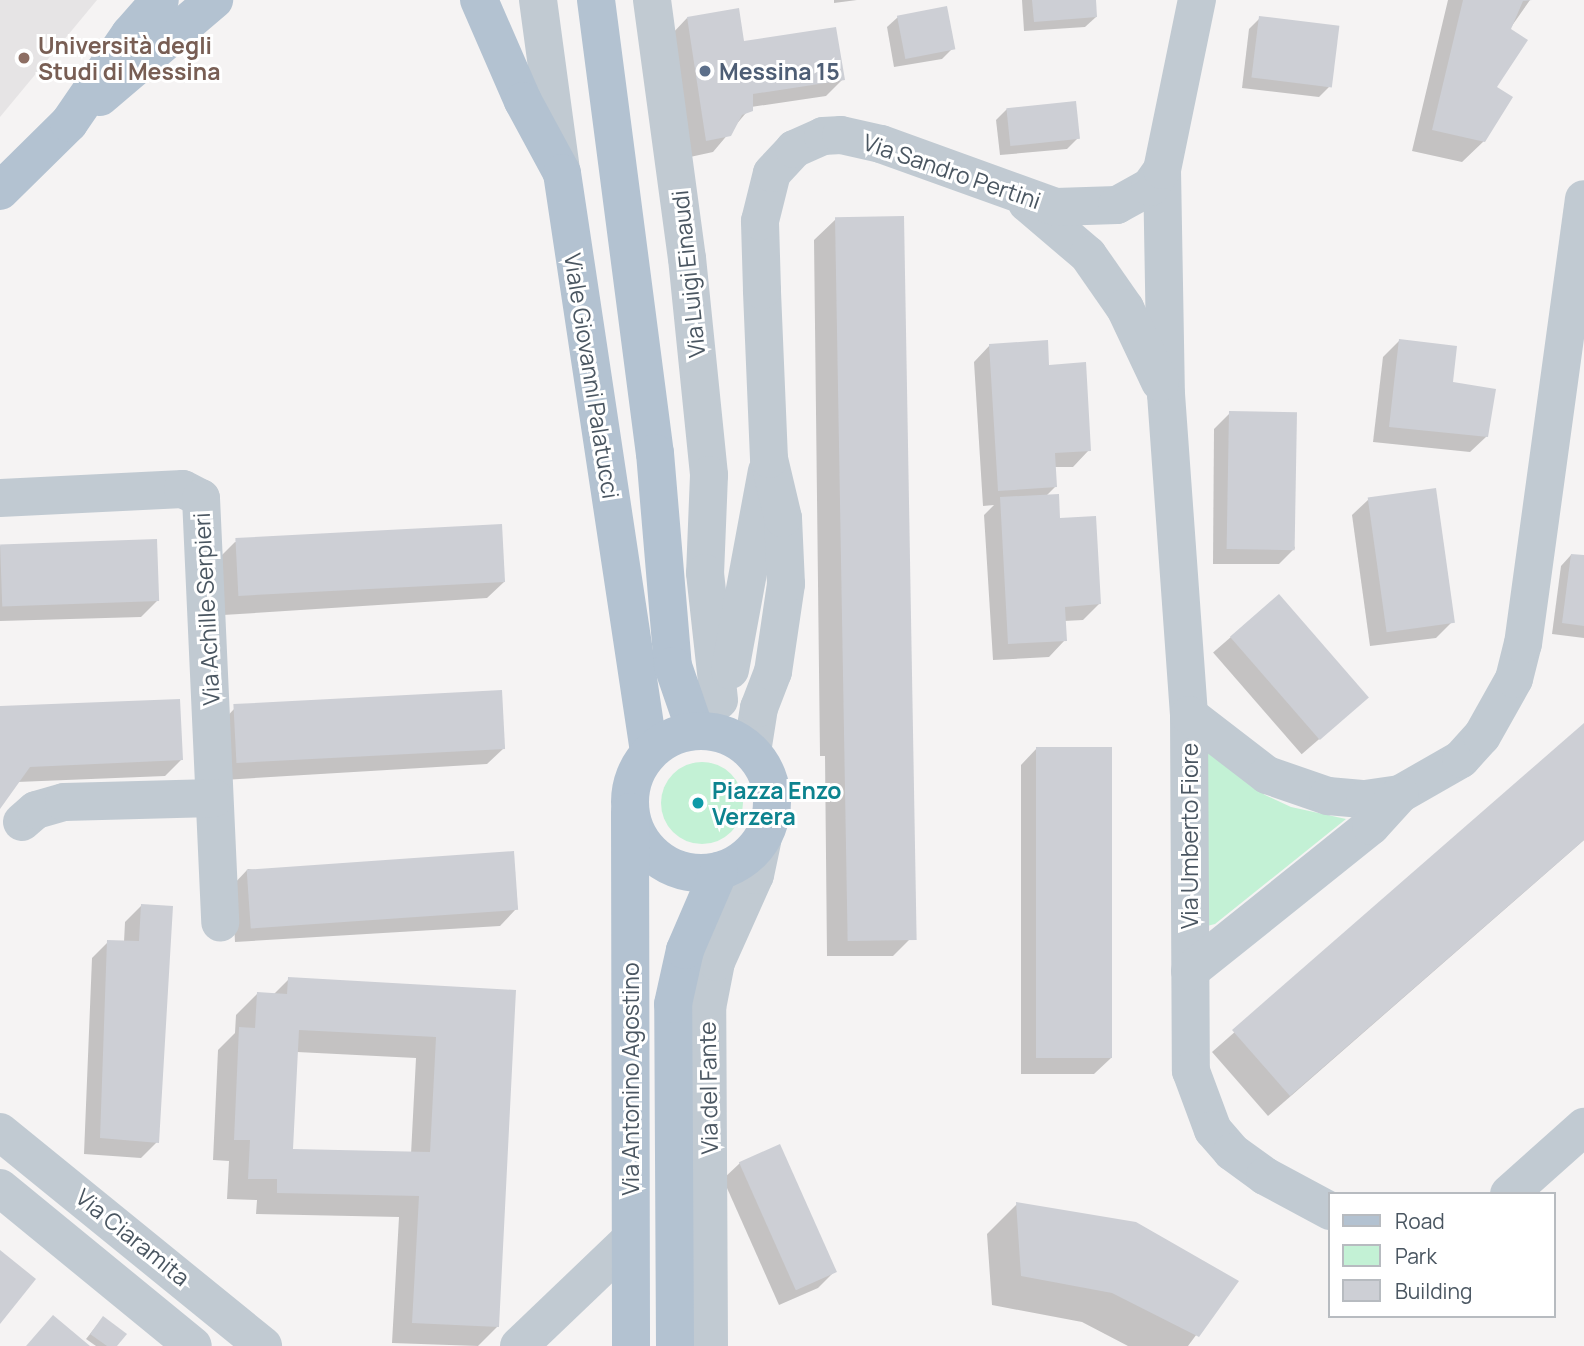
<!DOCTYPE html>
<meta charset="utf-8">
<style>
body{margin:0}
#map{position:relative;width:1584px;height:1346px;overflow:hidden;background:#f5f3f3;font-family:Manrope,sans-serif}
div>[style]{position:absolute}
.education>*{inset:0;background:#e6e4e5}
.green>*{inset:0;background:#c3f1d5}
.round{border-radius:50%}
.shadow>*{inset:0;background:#0003;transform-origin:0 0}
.building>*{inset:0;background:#cdcfd5;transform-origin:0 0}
.minor>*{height:38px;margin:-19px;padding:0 19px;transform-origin:19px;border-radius:19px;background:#c1cad2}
.major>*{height:38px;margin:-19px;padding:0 19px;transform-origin:19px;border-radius:19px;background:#b3c2d1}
.major>.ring{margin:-19px;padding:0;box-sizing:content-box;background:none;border:38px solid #b3c2d1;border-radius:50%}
.dots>*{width:19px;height:19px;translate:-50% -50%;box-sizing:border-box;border:4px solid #fff;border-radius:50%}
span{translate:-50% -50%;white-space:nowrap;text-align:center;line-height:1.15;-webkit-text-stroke:6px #fff;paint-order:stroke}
.education-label{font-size:23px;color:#785e54;font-weight:700}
.left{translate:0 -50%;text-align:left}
.service-label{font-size:23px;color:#4e5e75;font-weight:700}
.street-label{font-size:23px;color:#4a5661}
.culture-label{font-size:23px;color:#0d838f;font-weight:700}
.legend{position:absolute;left:1328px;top:1192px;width:228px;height:126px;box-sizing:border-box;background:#fff;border:2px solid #b7bbc0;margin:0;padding:9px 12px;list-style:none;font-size:21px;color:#4a5661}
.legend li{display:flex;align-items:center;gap:14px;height:35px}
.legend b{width:35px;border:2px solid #b7bbc0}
</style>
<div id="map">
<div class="education">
<div style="clip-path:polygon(0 0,97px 0,0 117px)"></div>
</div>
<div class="green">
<div style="clip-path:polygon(1208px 752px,1265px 795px,1291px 807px,1346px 819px,1215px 924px,1207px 926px)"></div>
<div class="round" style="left:661px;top:762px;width:82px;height:82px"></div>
</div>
<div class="shadow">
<div style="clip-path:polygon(834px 0,857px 0,834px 3px)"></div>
<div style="clip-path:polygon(1022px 0,1095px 0,1096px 17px,1085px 27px,1024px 31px)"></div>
<div style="clip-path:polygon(1448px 0,1530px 0,1509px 30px,1484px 141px,1462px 162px,1412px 151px)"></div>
<div style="clip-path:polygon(898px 17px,953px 48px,942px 59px,894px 67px,887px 27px)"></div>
<div style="clip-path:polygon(687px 18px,743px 43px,843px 79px,826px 96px,751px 107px,713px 152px,690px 157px,671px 35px)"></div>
<div style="clip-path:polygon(1260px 18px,1330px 86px,1319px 97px,1242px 88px,1249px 29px)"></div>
<div style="clip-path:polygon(1007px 109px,1078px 138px,1067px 149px,1000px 155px,996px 120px)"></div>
<div style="clip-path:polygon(836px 219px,909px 940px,893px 956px,827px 956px,825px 756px,820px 756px,814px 240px)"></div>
<div style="clip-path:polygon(1399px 341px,1451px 384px,1487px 436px,1470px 452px,1373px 442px,1383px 357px)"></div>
<div style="clip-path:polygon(990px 345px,1048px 366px,1089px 450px,1073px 467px,1054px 467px,1055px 487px,1046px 496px,1099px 604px,1083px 620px,1064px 621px,1065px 640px,1049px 657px,993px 660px,984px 515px,994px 505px,983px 506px,974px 362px)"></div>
<div style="clip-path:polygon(1230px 413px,1295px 548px,1279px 564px,1213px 564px,1214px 429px)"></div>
<div style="clip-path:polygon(1369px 499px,1452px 622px,1436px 638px,1370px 646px,1352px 515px)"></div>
<div style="clip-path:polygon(235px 542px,504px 582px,487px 598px,223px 615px,219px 558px)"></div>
<div style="clip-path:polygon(0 546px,158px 600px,141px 617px,0 621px)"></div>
<div style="clip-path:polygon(1571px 555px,1584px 557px,1584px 638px,1552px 634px,1561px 566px)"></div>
<div style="left:1278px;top:596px;width:135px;height:86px;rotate:49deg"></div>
<div style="clip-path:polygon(0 708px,181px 760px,165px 776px,17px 782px,0 806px)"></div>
<div style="clip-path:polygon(235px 708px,504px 748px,487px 764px,223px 780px,219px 725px)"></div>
<div style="clip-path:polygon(1584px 725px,1584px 840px,1268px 1116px,1212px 1052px)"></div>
<div style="clip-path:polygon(1037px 748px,1111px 1058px,1094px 1074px,1021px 1074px,1021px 765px)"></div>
<div style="clip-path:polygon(248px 869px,516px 909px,500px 926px,235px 942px,232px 886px)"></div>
<div style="clip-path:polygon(141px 906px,157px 1142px,141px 1158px,84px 1154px,92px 958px,108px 942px,124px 942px,125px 922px)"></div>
<div style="clip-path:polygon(evenodd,289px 979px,514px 991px,498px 1326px,478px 1346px,392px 1343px,399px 1217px,256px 1214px,257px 1200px,227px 1199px,229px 1161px,213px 1160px,218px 1050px,235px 1033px,236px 1015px,257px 994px,273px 995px,289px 979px,297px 1052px,416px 1058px,411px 1154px,291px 1151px,297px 1052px)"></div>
<div style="clip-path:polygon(779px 1146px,834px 1272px,818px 1288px,779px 1305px,723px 1179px,740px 1163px)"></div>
<div style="clip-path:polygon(1017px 1204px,1236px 1281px,1188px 1346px,1128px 1346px,1082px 1322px,992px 1305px,987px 1234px)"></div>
<div style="clip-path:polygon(98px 1324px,115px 1346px,96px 1346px,86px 1339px)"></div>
</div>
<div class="building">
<div style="clip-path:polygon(1032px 0,1096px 0,1097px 17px,1034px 22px)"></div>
<div style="clip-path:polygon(1463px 0,1532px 0,1523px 1px,1511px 29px,1528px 40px,1497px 87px,1513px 97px,1485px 142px,1432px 130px)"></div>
<div style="left:947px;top:6px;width:44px;height:51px;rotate:79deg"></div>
<div style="clip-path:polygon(739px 8px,744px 41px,836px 27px,845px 80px,753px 94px,753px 111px,742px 115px,731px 136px,706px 141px,687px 17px)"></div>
<div style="left:1259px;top:16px;width:81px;height:62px;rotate:7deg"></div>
<div style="left:1076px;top:101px;width:38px;height:70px;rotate:84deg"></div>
<div style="left:904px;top:216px;width:724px;height:69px;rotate:89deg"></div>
<div style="clip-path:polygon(1399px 339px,1457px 346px,1453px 382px,1496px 389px,1488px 437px,1389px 427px)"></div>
<div style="clip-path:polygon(1048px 340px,1049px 365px,1086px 362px,1091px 451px,1055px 453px,1057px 487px,998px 491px,989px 344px)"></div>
<div style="left:1229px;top:411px;width:68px;height:138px;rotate:1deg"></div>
<div style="left:1436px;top:488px;width:136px;height:69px;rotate:82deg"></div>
<div style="clip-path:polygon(1059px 494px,1060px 518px,1096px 516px,1101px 604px,1065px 607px,1067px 641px,1008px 644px,1000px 497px)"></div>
<div style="left:502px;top:524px;width:58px;height:267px;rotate:87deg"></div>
<div style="left:157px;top:539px;width:62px;height:157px;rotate:88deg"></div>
<div style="clip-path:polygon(1571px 554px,1584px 555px,1584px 626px,1562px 623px)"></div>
<div style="left:1279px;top:594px;width:137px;height:65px;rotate:49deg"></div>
<div style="left:502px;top:690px;width:59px;height:269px;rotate:87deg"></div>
<div style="clip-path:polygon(180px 699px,183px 760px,30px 767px,0 809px,0 706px)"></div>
<div style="clip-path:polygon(1584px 723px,1584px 840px,1290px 1096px,1232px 1030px)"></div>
<div style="left:1036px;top:747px;width:76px;height:311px"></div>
<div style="left:514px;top:851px;width:59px;height:268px;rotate:86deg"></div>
<div style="clip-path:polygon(141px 904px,173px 906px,159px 1143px,100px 1138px,107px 940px,139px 941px)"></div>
<div style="clip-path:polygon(evenodd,288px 977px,516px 990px,499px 1327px,412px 1323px,419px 1196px,277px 1193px,277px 1179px,248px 1179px,250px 1140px,234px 1140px,239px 1027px,255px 1028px,257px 992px,287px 994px,288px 977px,299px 1030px,436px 1037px,430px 1152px,293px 1149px,299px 1030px)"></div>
<div style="left:780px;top:1144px;width:140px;height:45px;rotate:66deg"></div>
<div style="clip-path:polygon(1016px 1202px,1136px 1222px,1239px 1281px,1199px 1337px,1112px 1293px,1021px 1276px)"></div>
<div style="clip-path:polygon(0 1250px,36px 1279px,0 1324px)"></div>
<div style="clip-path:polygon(53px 1315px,90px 1346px,26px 1346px)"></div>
<div style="clip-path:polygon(103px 1316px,127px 1334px,117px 1346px,107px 1346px,90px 1334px)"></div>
</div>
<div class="minor">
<div style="left:538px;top:0;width:173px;rotate:82.3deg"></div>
<div style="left:652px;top:0;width:260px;rotate:82.3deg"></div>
<div style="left:687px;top:258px;width:218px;rotate:84.2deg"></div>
<div style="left:709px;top:475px;width:98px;rotate:92.3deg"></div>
<div style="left:705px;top:573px;width:128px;rotate:83.7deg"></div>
<div style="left:1162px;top:170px;width:224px;rotate:89deg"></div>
<div style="left:1166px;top:394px;width:322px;rotate:85.9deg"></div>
<div style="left:1189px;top:715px;width:356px;rotate:89.7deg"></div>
<div style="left:1191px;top:1071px;width:63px;rotate:69.6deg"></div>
<div style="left:1213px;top:1130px;width:29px;rotate:49deg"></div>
<div style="left:1232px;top:1152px;width:41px;rotate:36deg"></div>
<div style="left:1265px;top:1176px;width:74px;rotate:28.3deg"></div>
<div style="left:1027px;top:203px;width:80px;rotate:40.4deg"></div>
<div style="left:1088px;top:255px;width:65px;rotate:55.1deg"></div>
<div style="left:1125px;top:308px;width:82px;rotate:64.7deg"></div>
<div style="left:0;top:498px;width:183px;rotate:-2.8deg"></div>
<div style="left:183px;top:489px;width:20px;rotate:27deg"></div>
<div style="left:201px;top:498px;width:425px;rotate:87.4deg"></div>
<div style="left:730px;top:670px;width:202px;rotate:-79.5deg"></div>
<div style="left:1189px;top:715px;width:98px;rotate:37.6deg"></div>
<div style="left:1267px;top:775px;width:65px;rotate:19deg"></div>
<div style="left:1328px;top:796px;width:37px;rotate:5deg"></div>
<div style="left:1365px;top:799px;width:35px;rotate:-8deg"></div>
<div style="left:1400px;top:794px;width:70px;rotate:-29.8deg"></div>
<div style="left:1461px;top:759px;width:31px;rotate:-48deg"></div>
<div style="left:1482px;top:736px;width:65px;rotate:-60.7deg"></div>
<div style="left:1514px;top:679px;width:36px;rotate:-76deg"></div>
<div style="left:1523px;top:644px;width:449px;rotate:-82.2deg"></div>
<div style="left:752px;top:752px;width:45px;rotate:-81deg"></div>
<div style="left:759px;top:708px;width:39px;rotate:-69deg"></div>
<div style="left:773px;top:672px;width:89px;rotate:-81.6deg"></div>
<div style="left:786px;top:584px;width:66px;rotate:-92.6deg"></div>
<div style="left:783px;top:518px;width:61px;rotate:-103.3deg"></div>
<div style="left:769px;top:459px;width:169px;rotate:-92.4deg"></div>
<div style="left:762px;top:290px;width:69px;rotate:-91.7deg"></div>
<div style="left:760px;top:221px;width:49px;rotate:-76deg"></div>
<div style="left:772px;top:173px;width:33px;rotate:-47deg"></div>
<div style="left:794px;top:149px;width:32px;rotate:-24deg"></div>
<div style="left:823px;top:136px;width:18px;rotate:-3deg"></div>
<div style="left:841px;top:135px;width:41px;rotate:12.7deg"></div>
<div style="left:881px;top:144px;width:186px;rotate:19.8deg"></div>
<div style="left:1056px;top:207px;width:61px;rotate:-1.9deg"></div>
<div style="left:1117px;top:205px;width:38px;rotate:-29deg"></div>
<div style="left:1150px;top:187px;width:21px;rotate:-55deg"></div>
<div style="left:1162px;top:170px;width:174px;rotate:-78.4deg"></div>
<div style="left:22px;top:822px;width:18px;rotate:-41deg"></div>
<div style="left:36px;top:810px;width:29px;rotate:-16deg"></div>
<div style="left:64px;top:802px;width:150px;rotate:-1.5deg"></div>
<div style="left:1190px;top:971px;width:232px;rotate:-38.7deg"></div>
<div style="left:1371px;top:826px;width:43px;rotate:-47.8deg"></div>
<div style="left:0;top:1132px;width:339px;rotate:39.1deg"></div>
<div style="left:0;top:1188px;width:249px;rotate:39.3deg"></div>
<div style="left:1509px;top:1194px;width:101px;rotate:-41.8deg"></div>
<div style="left:519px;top:1346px;width:153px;rotate:-43.7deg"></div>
<div style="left:709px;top:1346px;width:338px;rotate:-90.3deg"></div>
<div style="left:707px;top:1008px;width:47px;rotate:-78.9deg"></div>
<div style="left:716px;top:962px;width:95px;rotate:-65.9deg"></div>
<div style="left:755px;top:875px;width:35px;rotate:-78deg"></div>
</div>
<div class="major">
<div style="left:479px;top:0;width:110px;rotate:66.5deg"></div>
<div style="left:523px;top:101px;width:82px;rotate:61.6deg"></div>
<div style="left:562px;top:173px;width:585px;rotate:81.45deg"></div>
<div style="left:596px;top:0;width:457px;rotate:82.6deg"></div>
<div style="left:655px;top:453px;width:214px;rotate:85.2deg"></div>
<div style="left:673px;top:666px;width:68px;rotate:71deg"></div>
<div style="left:100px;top:97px;width:150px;rotate:-40.4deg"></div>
<div style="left:0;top:191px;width:97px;rotate:-44.6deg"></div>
<div style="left:69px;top:123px;width:108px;rotate:-55.6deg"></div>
<div style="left:130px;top:34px;width:45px;rotate:-48.6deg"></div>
<div class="ring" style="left:630px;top:731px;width:104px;height:104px"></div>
<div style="left:630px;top:812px;width:534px;rotate:89.89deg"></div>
<div style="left:675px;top:1346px;width:342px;rotate:-90.3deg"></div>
<div style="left:673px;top:1004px;width:55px;rotate:-77.5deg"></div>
<div style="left:685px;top:950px;width:86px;rotate:-66.7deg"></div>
</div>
<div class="dots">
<div style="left:24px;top:58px;background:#8d6e63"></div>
<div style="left:705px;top:71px;background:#5c6f8a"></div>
<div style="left:698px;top:803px;background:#0f9aa8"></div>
</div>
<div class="education-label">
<span class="left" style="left:38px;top:58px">Università degli<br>Studi di Messina</span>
</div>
<div class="service-label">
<span class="left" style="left:719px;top:71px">Messina 15</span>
</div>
<div class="street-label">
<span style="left:952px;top:171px;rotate:19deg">Via Sandro Pertini</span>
<span style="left:688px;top:274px;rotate:-96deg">Via Luigi Einaudi</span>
<span style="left:592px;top:376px;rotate:81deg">Viale Giovanni Palatucci</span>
<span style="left:206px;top:609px;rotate:-93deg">Via Achille Serpieri</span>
<span style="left:1189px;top:836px;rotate:-90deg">Via Umberto Fiore</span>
<span style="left:630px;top:1079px;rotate:-90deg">Via Antonino Agostino</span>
<span style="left:708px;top:1088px;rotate:-91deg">Via del Fante</span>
<span style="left:133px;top:1237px;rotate:39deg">Via Ciaramita</span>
</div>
<div class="culture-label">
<span class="left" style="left:712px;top:803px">Piazza Enzo<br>Verzera</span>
</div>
<ul class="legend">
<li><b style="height:9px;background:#b3c2d1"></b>Road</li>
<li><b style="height:19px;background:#c3f1d5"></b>Park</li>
<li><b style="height:19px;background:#cdcfd5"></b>Building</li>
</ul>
</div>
